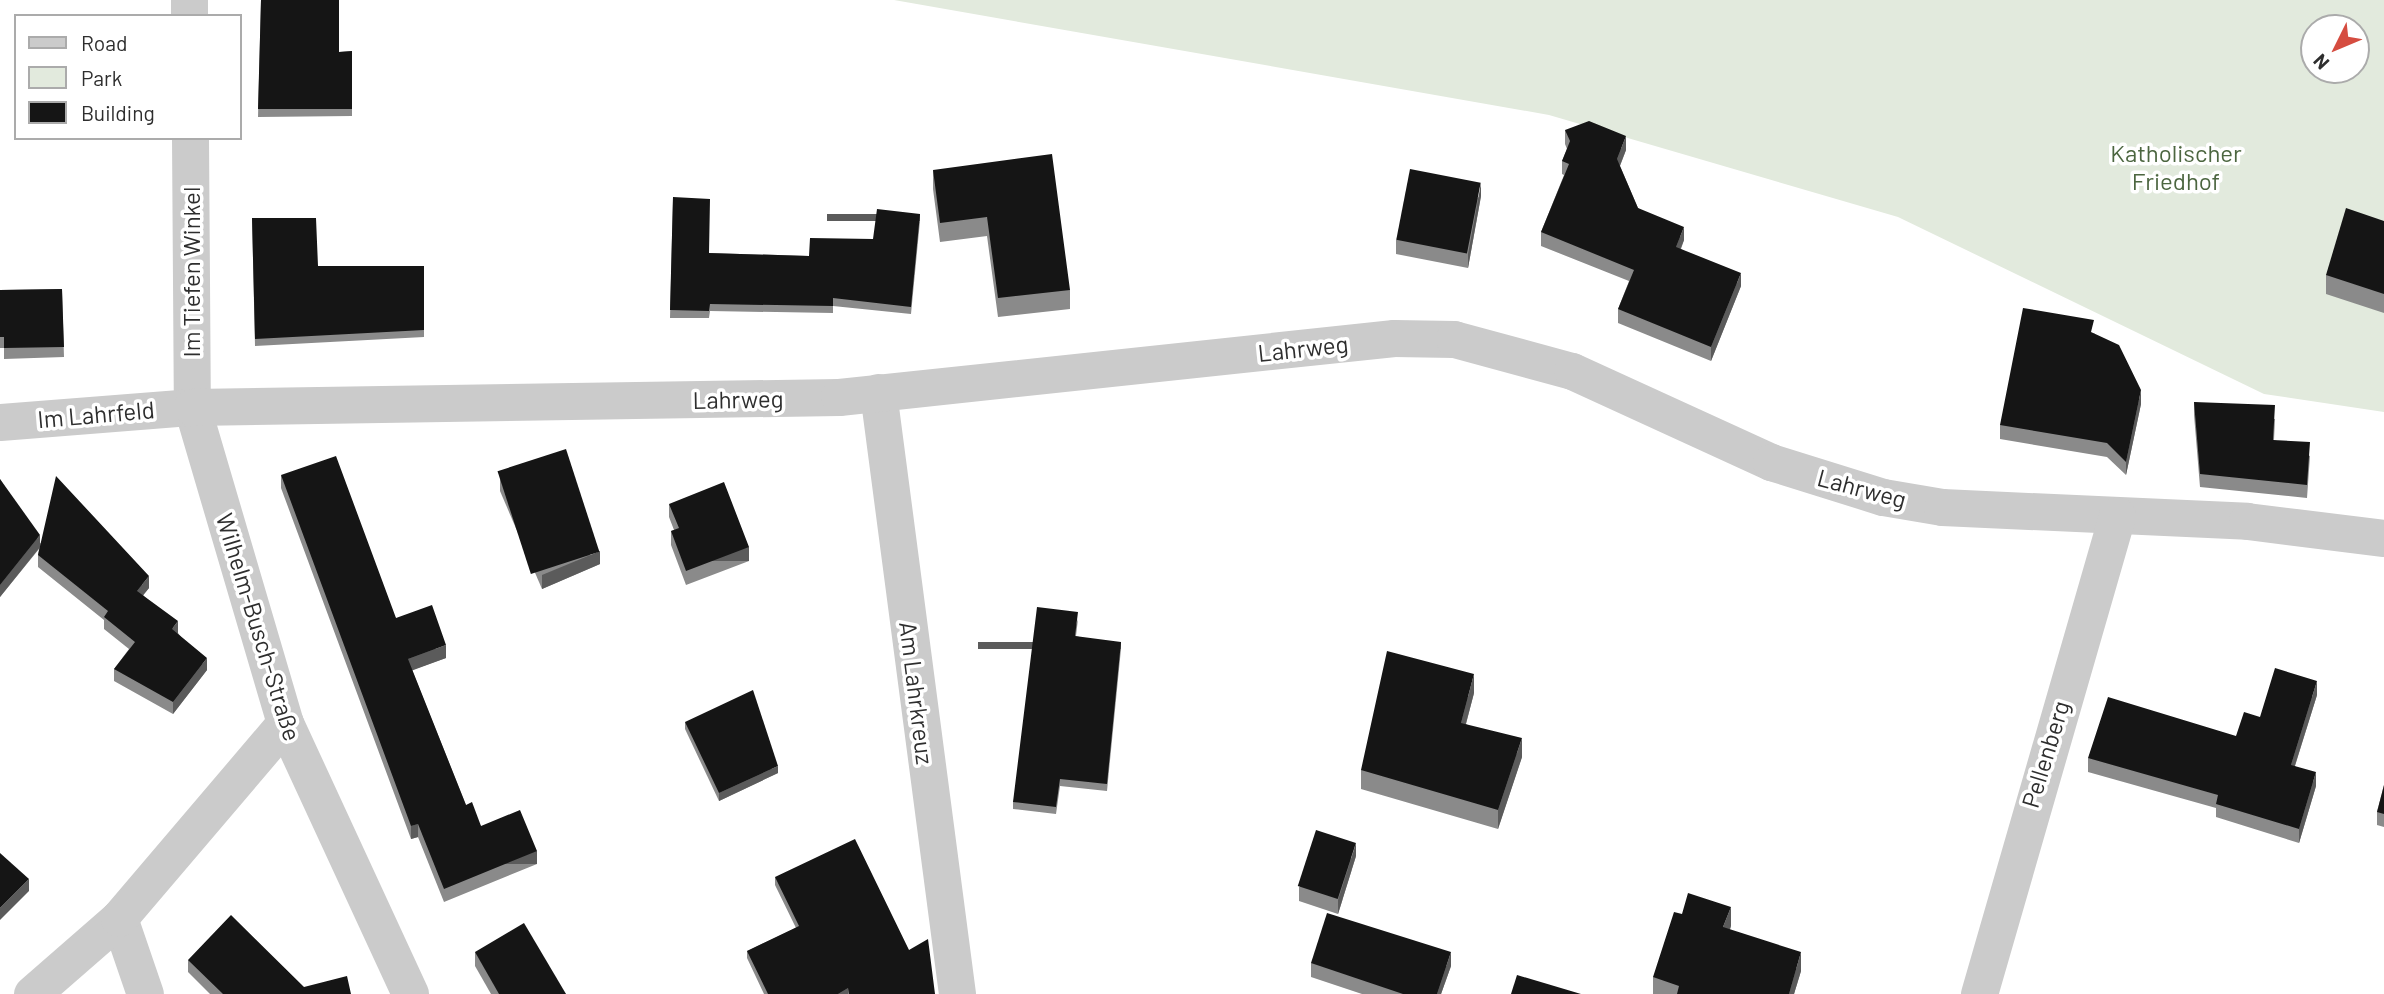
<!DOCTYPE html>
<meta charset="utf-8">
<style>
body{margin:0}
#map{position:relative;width:2384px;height:994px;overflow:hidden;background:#fff;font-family:Barlow,sans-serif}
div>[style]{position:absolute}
.green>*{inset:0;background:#e2eadd}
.minor>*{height:37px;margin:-18.5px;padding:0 18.5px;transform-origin:18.5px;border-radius:18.5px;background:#cbcbcb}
.wall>*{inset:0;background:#8a8a8a}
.shaded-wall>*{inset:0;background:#5b5b5b;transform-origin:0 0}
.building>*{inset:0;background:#151515;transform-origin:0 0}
span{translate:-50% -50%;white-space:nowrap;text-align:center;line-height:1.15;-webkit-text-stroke:7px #fff;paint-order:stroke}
.park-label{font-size:24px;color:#4c6640}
.street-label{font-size:24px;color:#2e2e2e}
.legend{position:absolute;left:14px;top:14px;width:228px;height:126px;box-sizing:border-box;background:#fff;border:2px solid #ababab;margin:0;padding:9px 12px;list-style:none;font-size:21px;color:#2e2e2e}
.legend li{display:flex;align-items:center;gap:14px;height:35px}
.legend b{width:35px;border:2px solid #ababab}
.north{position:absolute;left:2300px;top:14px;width:70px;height:70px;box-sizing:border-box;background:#fff;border:2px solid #ababab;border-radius:50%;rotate:227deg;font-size:19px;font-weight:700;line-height:28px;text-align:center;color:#2e2e2e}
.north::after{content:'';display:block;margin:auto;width:24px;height:32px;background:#d54c40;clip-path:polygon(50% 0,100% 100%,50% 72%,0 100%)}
</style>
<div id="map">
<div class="green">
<div style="clip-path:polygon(evenodd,894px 0,2384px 0,2384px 412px,2264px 394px,1898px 217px,1549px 115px,894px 0,2314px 28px,2356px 28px,2356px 70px,2314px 70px,2314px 28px)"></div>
</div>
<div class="minor">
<div style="left:189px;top:0;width:16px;rotate:90deg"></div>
<div style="left:190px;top:138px;width:269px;rotate:89.6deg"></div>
<div style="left:192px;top:407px;width:329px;rotate:73.6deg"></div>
<div style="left:285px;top:723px;width:298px;rotate:65.2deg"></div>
<div style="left:878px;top:392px;width:607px;rotate:82.52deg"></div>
<div style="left:0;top:422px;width:193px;rotate:-4.5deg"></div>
<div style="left:192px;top:407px;width:647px;rotate:-0.89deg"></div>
<div style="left:839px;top:397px;width:558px;rotate:-6.07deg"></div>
<div style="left:1394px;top:338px;width:60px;rotate:1deg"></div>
<div style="left:1454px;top:339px;width:122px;rotate:15.2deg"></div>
<div style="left:1572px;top:371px;width:219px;rotate:24.6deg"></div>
<div style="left:1771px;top:462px;width:117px;rotate:17.4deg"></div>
<div style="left:1883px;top:497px;width:60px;rotate:9.6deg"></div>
<div style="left:1942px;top:507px;width:305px;rotate:2.6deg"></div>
<div style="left:2247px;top:521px;width:138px;rotate:7.1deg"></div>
<div style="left:119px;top:918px;width:80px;rotate:71.1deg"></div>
<div style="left:32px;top:994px;width:116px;rotate:-41.1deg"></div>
<div style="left:119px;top:918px;width:256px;rotate:-49.6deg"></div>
<div style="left:1979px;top:994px;width:498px;rotate:-73.9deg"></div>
</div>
<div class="wall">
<div style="clip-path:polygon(261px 0,339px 52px,352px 51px,352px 116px,258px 117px)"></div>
<div style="clip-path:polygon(1565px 130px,1626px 150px,1620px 166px,1638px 208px,1684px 240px,1681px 249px,1741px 286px,1711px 361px,1618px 323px,1618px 309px,1629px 281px,1541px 246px,1541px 232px,1564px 175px,1562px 174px,1562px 161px,1567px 149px,1565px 144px)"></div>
<div style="clip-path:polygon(933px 170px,1070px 290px,1070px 309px,998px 317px,987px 236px,940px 242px,933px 189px)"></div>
<div style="clip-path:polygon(1481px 196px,1468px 268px,1396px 254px,1396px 240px)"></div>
<div style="clip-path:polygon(673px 197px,709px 253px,809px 256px,873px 239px,920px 221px,911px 314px,833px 306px,833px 313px,710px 311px,709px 318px,670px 318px)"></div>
<div style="clip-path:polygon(252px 218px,318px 266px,424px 266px,424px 337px,255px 346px)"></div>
<div style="clip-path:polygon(2384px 221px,2384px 313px,2326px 294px,2326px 275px)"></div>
<div style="clip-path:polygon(62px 289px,64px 357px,4px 359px,4px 348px,0 348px,0 290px)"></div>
<div style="clip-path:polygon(2094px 333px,2141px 404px,2126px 475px,2107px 457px,2000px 439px,2000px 425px)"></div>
<div style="clip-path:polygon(2194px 402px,2275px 419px,2274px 440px,2310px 456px,2307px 498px,2200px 487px,2194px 415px)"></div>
<div style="clip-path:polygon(281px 475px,396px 618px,446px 658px,412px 670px,466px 805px,481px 826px,537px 864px,444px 902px,418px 837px,411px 839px,281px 488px)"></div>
<div style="clip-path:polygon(500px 477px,600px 564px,542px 589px,500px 491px)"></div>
<div style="clip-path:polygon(0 479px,40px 543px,149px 588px,143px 595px,178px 633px,207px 670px,173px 714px,114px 681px,114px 669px,129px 649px,104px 629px,104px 620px,38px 567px,38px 555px,39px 549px,0 597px)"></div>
<div style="clip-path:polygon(669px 504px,749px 561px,686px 585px,671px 545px,671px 531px,674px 530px,669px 517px)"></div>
<div style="clip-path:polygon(1078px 619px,1076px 636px,1121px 649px,1107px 791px,1060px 786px,1056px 814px,1013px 809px,1013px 802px)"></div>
<div style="clip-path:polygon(1474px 693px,1466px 724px,1522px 757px,1498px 829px,1361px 789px,1361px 770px)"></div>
<div style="clip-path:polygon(2317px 695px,2295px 766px,2316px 786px,2299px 843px,2216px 817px,2216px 808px,2088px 772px,2088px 758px,2236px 736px,2260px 717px)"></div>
<div style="clip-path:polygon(685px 722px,778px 773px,719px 801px,685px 729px)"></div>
<div style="clip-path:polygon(2384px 785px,2384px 827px,2377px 825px,2377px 812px)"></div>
<div style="clip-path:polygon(1356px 856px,1338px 914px,1299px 901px,1299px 887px)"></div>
<div style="clip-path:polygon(775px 877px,909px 950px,935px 994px,764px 994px,747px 958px,747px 951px,796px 928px,775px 885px)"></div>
<div style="clip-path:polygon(1731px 926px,1730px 930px,1801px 971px,1794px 994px,1653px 994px,1653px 977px)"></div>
<div style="clip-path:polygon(475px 952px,566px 994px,491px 994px,475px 966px)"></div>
<div style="clip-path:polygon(188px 960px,304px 987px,351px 994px,210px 994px,188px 972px)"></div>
<div style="clip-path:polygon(1311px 963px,1451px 966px,1441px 994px,1362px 994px,1311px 977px)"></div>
</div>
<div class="shaded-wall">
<div style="clip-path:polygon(1626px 136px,1626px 150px,1617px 173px,1617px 159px)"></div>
<div style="clip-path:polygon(1481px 183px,1481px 196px,1468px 268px,1468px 254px)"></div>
<div style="left:920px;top:214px;width:7px;height:93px;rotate:90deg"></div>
<div style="clip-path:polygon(1684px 227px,1684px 240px,1676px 260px,1676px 247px)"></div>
<div style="clip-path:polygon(1741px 273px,1741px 286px,1711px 361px,1711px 347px)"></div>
<div style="clip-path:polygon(2141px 390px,2141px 404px,2126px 475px,2126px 462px)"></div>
<div style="clip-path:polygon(40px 535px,40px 547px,0 597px,0 585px)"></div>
<div style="left:749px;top:547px;width:14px;height:67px;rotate:90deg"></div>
<div style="clip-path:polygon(600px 551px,600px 564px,542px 589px,542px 575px)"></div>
<div style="clip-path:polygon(149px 576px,149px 588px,137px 603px,137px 591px)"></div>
<div style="clip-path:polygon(178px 621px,178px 633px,172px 642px,172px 629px)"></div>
<div style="left:1121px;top:642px;width:7px;height:143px;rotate:90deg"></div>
<div style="clip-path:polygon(446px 645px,446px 658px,408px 672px,408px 659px)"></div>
<div style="clip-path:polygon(207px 658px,207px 670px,173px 714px,173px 702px)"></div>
<div style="clip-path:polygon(1474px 674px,1474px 693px,1461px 742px,1461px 723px)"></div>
<div style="clip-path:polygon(2317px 681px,2317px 695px,2291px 778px,2291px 765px)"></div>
<div style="clip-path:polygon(1522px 738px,1522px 757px,1498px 829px,1498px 810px)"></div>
<div style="clip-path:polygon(778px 766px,778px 773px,719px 801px,719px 793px)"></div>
<div style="clip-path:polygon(2316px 772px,2316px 786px,2299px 843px,2299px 829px)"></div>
<div style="clip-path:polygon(418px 824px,418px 837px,411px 839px,411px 826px)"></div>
<div style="clip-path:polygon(1356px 843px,1356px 856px,1338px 914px,1338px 900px)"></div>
<div style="left:537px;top:851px;width:13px;height:100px;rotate:90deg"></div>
<div style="clip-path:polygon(29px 879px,29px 891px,0 920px,0 908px)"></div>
<div style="clip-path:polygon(1731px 907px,1731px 926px,1723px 946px,1723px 927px)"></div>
<div style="clip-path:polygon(1451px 952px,1451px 966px,1441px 994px,1437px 994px)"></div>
<div style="clip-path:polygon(1801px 952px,1801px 971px,1794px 994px,1789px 994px)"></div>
<div style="clip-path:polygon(848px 988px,848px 994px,838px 994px)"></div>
</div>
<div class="building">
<div style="clip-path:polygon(261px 0,339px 0,339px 52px,352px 51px,352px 109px,258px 109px)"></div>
<div style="clip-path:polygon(1589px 121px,1626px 136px,1617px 159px,1638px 208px,1684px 227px,1676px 247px,1741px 273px,1711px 347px,1618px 309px,1634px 270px,1541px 232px,1569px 164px,1562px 161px,1570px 141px,1565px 130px)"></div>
<div style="clip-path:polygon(1052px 154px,1070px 290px,998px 298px,987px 217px,940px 223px,933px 170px)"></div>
<div style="left:1410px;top:169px;width:72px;height:72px;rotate:11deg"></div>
<div style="clip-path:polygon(673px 197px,710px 199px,709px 253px,809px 256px,810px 238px,873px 239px,877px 209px,920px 214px,911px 307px,833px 298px,833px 306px,710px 304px,709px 311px,670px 310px)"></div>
<div style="clip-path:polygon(2346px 208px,2384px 221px,2384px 294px,2326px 275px)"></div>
<div style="clip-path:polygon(252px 218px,316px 218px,318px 266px,424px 266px,424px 330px,255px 339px)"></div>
<div style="clip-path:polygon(62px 289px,64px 347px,4px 348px,4px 337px,0 337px,0 290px)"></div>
<div style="clip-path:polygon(2023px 308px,2094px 320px,2091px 332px,2119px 345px,2141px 390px,2126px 462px,2107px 443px,2000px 425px)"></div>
<div style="clip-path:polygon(2194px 402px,2275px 405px,2273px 440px,2310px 442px,2307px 485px,2200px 474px)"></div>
<div style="left:566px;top:449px;width:108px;height:72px;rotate:72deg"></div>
<div style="clip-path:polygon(336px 456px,396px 618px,432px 605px,446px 645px,408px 659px,466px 805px,472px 802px,481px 826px,520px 810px,537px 851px,444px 889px,418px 824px,411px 826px,281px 475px)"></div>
<div style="clip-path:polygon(56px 476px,149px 576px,137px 591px,178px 621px,172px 629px,207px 658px,173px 702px,114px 669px,135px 642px,104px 617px,108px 611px,38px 555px)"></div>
<div style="clip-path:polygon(0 479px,40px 535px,0 585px)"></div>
<div style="clip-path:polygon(724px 482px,749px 547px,686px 571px,671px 531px,679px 528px,669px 504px)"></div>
<div style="clip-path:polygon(1037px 607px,1078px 612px,1075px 636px,1121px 642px,1107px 784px,1060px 779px,1056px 807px,1013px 802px)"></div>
<div style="clip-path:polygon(1387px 651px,1474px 674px,1461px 723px,1522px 738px,1498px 810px,1361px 770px)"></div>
<div style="clip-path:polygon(2275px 668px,2317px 681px,2291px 765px,2316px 772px,2299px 829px,2216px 804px,2218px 795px,2088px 758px,2108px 697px,2236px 736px,2244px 712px,2260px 717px)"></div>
<div style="clip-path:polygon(753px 690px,778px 766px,719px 793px,685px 722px)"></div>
<div style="clip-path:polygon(2384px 785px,2384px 814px,2377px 812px)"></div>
<div style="left:1316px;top:830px;width:42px;height:59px;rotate:18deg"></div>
<div style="clip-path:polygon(855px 839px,909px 950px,928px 939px,935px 994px,849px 994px,848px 988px,838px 994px,768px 994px,747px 951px,799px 926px,775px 877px)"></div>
<div style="clip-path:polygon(0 853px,29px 879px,0 908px)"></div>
<div style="clip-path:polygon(1688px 893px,1731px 907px,1723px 927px,1801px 952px,1789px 994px,1677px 994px,1679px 986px,1653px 977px,1674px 912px,1682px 914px)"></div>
<div style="clip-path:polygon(1327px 913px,1451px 952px,1437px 994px,1403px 994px,1311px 963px)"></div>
<div style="clip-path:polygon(231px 915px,304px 987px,347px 976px,351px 994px,223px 994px,188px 960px)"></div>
<div style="clip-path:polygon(524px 923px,566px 994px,499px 994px,475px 952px)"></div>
<div style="clip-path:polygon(1517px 975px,1581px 994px,1511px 994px)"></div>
</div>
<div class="park-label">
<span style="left:2176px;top:167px">Katholischer<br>Friedhof</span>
</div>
<div class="street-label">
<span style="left:191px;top:272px;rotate:-90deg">Im Tiefen Winkel</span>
<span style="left:1303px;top:348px;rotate:-6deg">Lahrweg</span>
<span style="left:738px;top:399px;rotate:-1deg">Lahrweg</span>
<span style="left:96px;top:414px;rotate:-5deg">Im Lahrfeld</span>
<span style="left:1862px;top:488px;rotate:15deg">Lahrweg</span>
<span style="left:259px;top:627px;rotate:73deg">Wilhelm-Busch-Straße</span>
<span style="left:917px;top:693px;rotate:83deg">Am Lahrkreuz</span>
<span style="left:2045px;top:754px;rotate:-73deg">Pellenberg</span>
</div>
<ul class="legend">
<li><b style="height:9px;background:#cbcbcb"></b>Road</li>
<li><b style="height:19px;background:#e2eadd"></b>Park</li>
<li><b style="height:19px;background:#151515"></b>Building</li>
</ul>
<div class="north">N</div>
</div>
